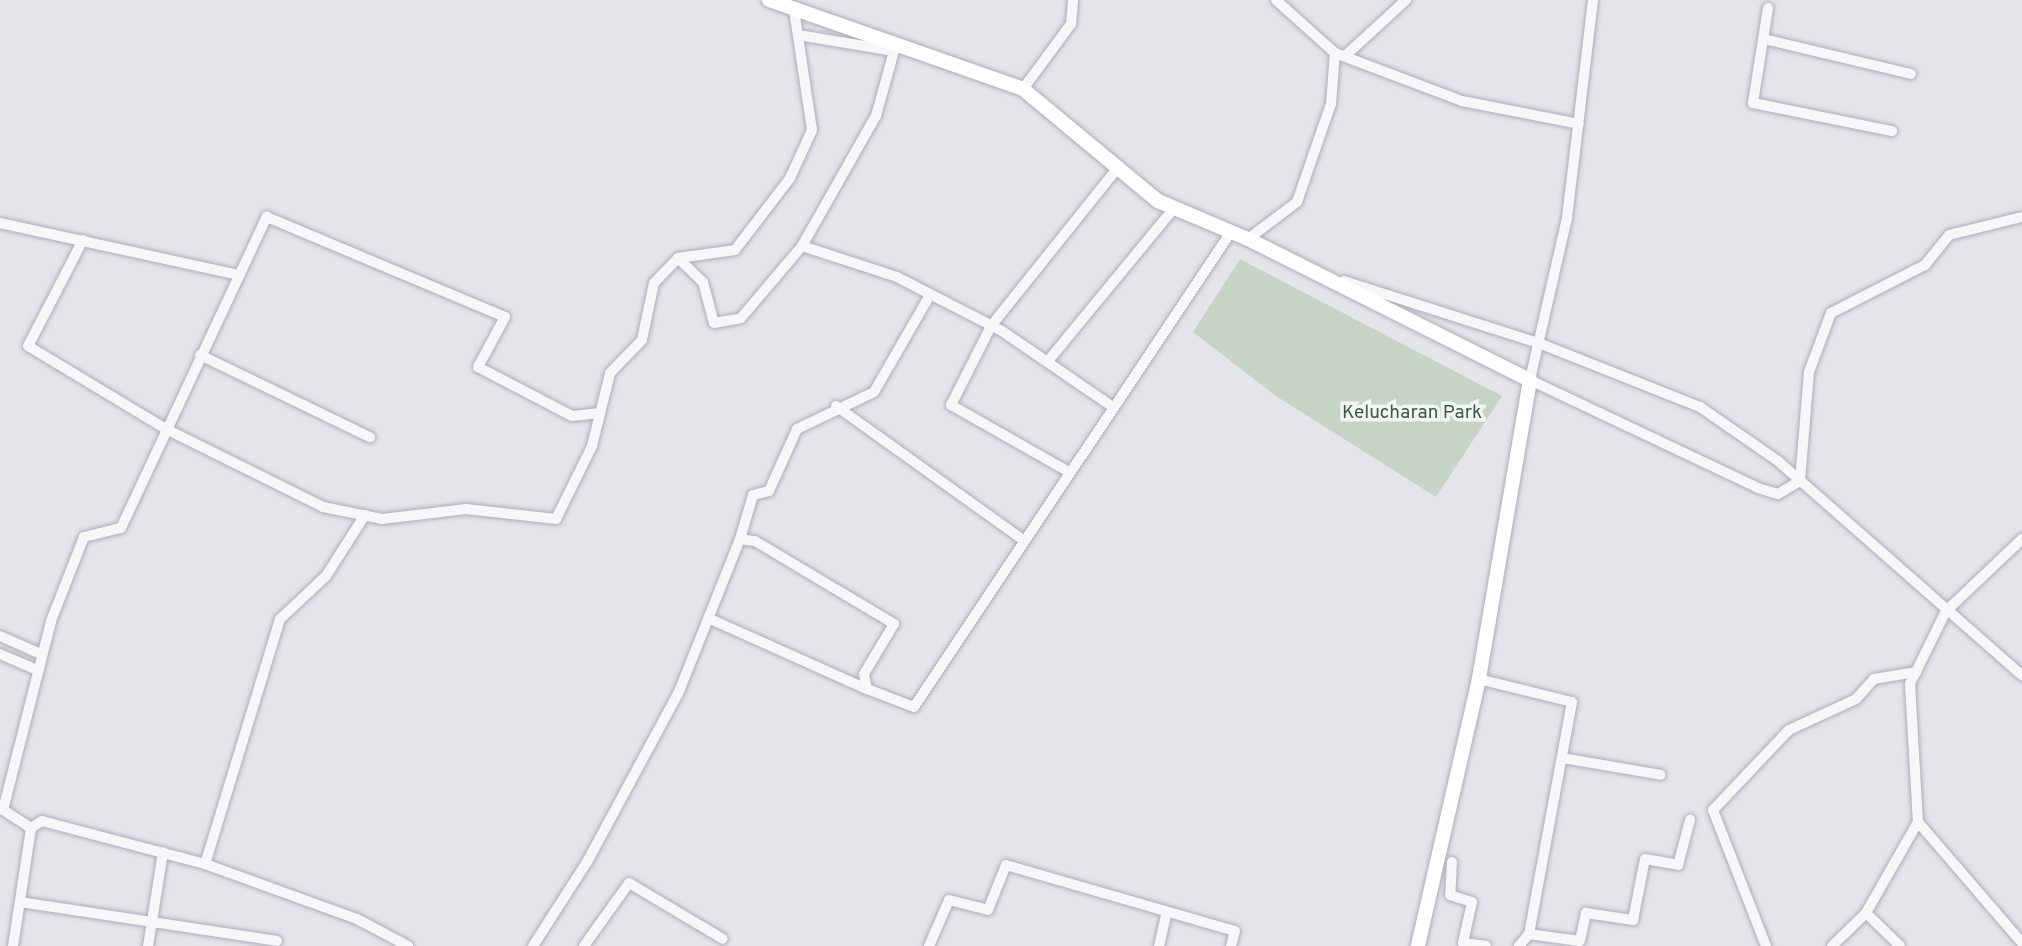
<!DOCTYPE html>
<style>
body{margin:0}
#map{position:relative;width:2022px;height:946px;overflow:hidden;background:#e3e5eb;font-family:Overpass,sans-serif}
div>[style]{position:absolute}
.green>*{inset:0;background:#c6d4c5}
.roads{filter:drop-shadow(0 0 2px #acaeb8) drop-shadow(0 0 2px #acaeb8)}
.street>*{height:10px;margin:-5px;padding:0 5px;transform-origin:5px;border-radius:5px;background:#f6f7f9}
.secondary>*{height:14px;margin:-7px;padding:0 7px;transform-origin:7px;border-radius:7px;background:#fff}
span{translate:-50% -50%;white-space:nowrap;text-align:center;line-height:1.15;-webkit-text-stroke:7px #f3f4f8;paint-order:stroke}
.park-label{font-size:19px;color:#3a5d3b}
</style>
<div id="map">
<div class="green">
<div style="clip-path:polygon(1240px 259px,1502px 396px,1436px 497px,1276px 396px,1193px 332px)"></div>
</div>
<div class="roads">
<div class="street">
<div style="left:1593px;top:0;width:220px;rotate:96.8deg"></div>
<div style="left:1567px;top:218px;width:166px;rotate:102.9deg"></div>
<div style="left:1530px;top:380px;width:252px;rotate:25.3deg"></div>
<div style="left:1758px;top:488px;width:21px;rotate:17deg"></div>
<div style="left:1778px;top:494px;width:26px;rotate:-31deg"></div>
<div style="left:1768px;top:8px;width:96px;rotate:99deg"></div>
<div style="left:1753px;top:103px;width:142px;rotate:11.4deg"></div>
<div style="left:1764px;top:39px;width:151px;rotate:13.4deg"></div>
<div style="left:1335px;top:53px;width:136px;rotate:20.7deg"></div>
<div style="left:1462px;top:101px;width:119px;rotate:11.1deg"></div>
<div style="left:1345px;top:56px;width:83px;rotate:-42.6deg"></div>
<div style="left:1023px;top:89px;width:81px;rotate:-53.6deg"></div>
<div style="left:1071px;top:24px;width:24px;rotate:-85deg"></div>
<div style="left:0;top:223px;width:245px;rotate:12.3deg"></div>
<div style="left:1248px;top:239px;width:61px;rotate:-37.1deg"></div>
<div style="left:1297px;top:202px;width:104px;rotate:-70.9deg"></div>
<div style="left:1331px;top:104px;width:51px;rotate:-85.5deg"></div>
<div style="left:1335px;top:53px;width:79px;rotate:-138.1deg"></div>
<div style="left:83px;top:240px;width:119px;rotate:117.4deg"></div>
<div style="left:28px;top:346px;width:161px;rotate:31deg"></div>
<div style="left:166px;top:429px;width:175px;rotate:26.4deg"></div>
<div style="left:323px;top:507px;width:60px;rotate:11.5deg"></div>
<div style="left:382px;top:519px;width:85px;rotate:-6.8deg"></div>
<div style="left:466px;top:509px;width:91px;rotate:6.3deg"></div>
<div style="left:556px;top:519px;width:81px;rotate:-63.7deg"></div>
<div style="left:592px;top:446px;width:75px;rotate:-76.1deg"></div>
<div style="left:610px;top:373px;width:46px;rotate:-45.9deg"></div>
<div style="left:642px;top:340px;width:58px;rotate:-78.1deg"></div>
<div style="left:654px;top:283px;width:35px;rotate:-46deg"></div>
<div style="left:678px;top:258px;width:58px;rotate:-8deg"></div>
<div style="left:735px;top:250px;width:91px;rotate:-52.6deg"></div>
<div style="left:790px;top:178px;width:53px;rotate:-65.4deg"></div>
<div style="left:812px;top:130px;width:121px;rotate:-98.5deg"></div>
<div style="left:802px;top:246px;width:100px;rotate:18.1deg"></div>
<div style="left:897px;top:277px;width:118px;rotate:27.2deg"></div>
<div style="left:1002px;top:331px;width:135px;rotate:34.4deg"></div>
<div style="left:678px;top:258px;width:35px;rotate:44deg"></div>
<div style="left:703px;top:282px;width:42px;rotate:75deg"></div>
<div style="left:714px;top:323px;width:27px;rotate:-10deg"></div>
<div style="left:741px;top:318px;width:94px;rotate:-49.7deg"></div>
<div style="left:802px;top:246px;width:150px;rotate:-60.4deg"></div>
<div style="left:876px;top:116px;width:67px;rotate:-74.5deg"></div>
<div style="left:894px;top:51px;width:97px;rotate:-170.5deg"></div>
<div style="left:1344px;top:281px;width:207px;rotate:17.7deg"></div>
<div style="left:1541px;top:344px;width:171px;rotate:21.6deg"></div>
<div style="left:1700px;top:407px;width:95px;rotate:34.7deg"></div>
<div style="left:1778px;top:461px;width:325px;rotate:41.3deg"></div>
<div style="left:200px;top:355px;width:189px;rotate:25.8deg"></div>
<div style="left:1048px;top:361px;width:198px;rotate:-50.5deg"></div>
<div style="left:836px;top:406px;width:229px;rotate:35.6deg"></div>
<div style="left:1069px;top:472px;width:136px;rotate:-150.4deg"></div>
<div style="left:951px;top:405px;width:89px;rotate:-63.1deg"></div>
<div style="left:991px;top:326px;width:205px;rotate:-51.3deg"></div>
<div style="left:1800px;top:481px;width:109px;rotate:-85.3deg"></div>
<div style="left:1809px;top:372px;width:63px;rotate:-69.6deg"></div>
<div style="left:1831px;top:313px;width:106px;rotate:-27.1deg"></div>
<div style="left:1925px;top:265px;width:38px;rotate:-51deg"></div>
<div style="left:1949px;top:235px;width:75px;rotate:-13.9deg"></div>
<div style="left:365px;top:515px;width:72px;rotate:122.6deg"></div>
<div style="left:326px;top:576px;width:63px;rotate:136.9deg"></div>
<div style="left:280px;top:619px;width:256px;rotate:107deg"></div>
<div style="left:205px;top:864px;width:162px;rotate:19.9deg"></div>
<div style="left:357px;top:919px;width:58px;rotate:27.9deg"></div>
<div style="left:740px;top:539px;width:46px;rotate:-73.5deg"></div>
<div style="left:753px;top:495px;width:16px;rotate:-14deg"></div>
<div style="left:769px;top:491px;width:68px;rotate:-65.7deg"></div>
<div style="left:797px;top:429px;width:85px;rotate:-25.7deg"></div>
<div style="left:874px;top:392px;width:112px;rotate:-60deg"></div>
<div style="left:2022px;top:539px;width:105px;rotate:136.5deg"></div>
<div style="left:1946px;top:611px;width:81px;rotate:116.3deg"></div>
<div style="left:1910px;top:684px;width:138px;rotate:86.7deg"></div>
<div style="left:1918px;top:822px;width:160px;rotate:49.3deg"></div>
<div style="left:708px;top:618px;width:174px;rotate:24.1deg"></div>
<div style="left:0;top:636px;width:45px;rotate:23.7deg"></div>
<div style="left:0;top:654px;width:40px;rotate:23.4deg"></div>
<div style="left:1479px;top:679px;width:96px;rotate:13.9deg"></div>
<div style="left:1572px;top:702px;width:236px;rotate:100.5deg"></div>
<div style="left:1529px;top:934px;width:16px;rotate:130deg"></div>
<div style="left:1562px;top:758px;width:100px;rotate:9.7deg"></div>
<div style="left:31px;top:828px;width:13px;rotate:-32deg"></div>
<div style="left:42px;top:821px;width:169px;rotate:14.8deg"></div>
<div style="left:1452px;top:862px;width:33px;rotate:93deg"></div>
<div style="left:1450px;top:895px;width:23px;rotate:18deg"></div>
<div style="left:1472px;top:902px;width:42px;rotate:102.4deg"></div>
<div style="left:1463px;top:943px;width:23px;rotate:7deg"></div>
<div style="left:20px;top:902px;width:260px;rotate:8.6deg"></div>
<div style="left:1866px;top:913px;width:47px;rotate:44.1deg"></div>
<div style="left:1529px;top:934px;width:51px;rotate:7.8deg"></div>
<div style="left:1580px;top:941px;width:29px;rotate:-78deg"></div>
<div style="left:1586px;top:913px;width:48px;rotate:8.5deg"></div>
<div style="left:1633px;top:920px;width:62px;rotate:-78.9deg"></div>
<div style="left:1645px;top:859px;width:34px;rotate:10deg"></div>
<div style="left:1678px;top:865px;width:47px;rotate:-75.1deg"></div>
<div style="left:13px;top:946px;width:119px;rotate:-81.3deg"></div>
<div style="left:31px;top:828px;width:33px;rotate:-147deg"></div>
<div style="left:3px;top:810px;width:195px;rotate:-75.7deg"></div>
<div style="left:51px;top:621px;width:90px;rotate:-68.6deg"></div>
<div style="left:84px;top:537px;width:38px;rotate:-14deg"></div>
<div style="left:121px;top:528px;width:344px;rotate:-64.9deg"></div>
<div style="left:267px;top:217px;width:258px;rotate:22.8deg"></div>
<div style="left:505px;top:317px;width:57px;rotate:118.4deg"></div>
<div style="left:478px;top:367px;width:106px;rotate:27.5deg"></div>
<div style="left:572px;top:416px;width:28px;rotate:-6deg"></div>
<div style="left:148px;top:946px;width:95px;rotate:-80.9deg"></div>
<div style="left:533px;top:946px;width:100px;rotate:-57.3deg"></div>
<div style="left:587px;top:862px;width:191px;rotate:-61.6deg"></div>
<div style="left:678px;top:694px;width:167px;rotate:-68.2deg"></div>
<div style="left:740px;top:539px;width:15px;rotate:8deg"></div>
<div style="left:755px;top:541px;width:162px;rotate:30.8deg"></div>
<div style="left:894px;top:624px;width:58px;rotate:121deg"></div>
<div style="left:864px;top:674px;width:15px;rotate:79deg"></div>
<div style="left:867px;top:689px;width:50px;rotate:21deg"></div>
<div style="left:914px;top:707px;width:571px;rotate:-56.28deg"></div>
<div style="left:584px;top:946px;width:77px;rotate:-54.5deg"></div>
<div style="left:629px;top:883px;width:109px;rotate:30.8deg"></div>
<div style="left:929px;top:946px;width:50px;rotate:-66.5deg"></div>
<div style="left:949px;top:900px;width:40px;rotate:14.4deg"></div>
<div style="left:988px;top:910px;width:48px;rotate:-68.2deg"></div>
<div style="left:1006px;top:865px;width:238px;rotate:16.1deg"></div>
<div style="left:1235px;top:931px;width:16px;rotate:105deg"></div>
<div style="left:1159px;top:946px;width:35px;rotate:-77deg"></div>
<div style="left:1766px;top:946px;width:146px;rotate:-111.3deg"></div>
<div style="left:1713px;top:810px;width:110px;rotate:-46.5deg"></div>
<div style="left:1789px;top:730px;width:74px;rotate:-24.8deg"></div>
<div style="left:1856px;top:699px;width:27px;rotate:-48deg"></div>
<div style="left:1874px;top:679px;width:43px;rotate:-9.5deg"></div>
<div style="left:1832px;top:946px;width:47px;rotate:-44.1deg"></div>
<div style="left:1866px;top:913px;width:105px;rotate:-60.3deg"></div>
</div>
<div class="secondary">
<div style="left:769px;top:0;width:269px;rotate:19.3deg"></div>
<div style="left:1023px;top:89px;width:175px;rotate:39.7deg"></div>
<div style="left:1158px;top:201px;width:98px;rotate:22.9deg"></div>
<div style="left:1248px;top:239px;width:315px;rotate:26.6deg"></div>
<div style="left:1530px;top:380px;width:303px;rotate:99.7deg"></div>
<div style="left:1479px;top:679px;width:274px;rotate:102.9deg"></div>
</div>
</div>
<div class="park-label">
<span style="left:1412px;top:414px">Kelucharan Park</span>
</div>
</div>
